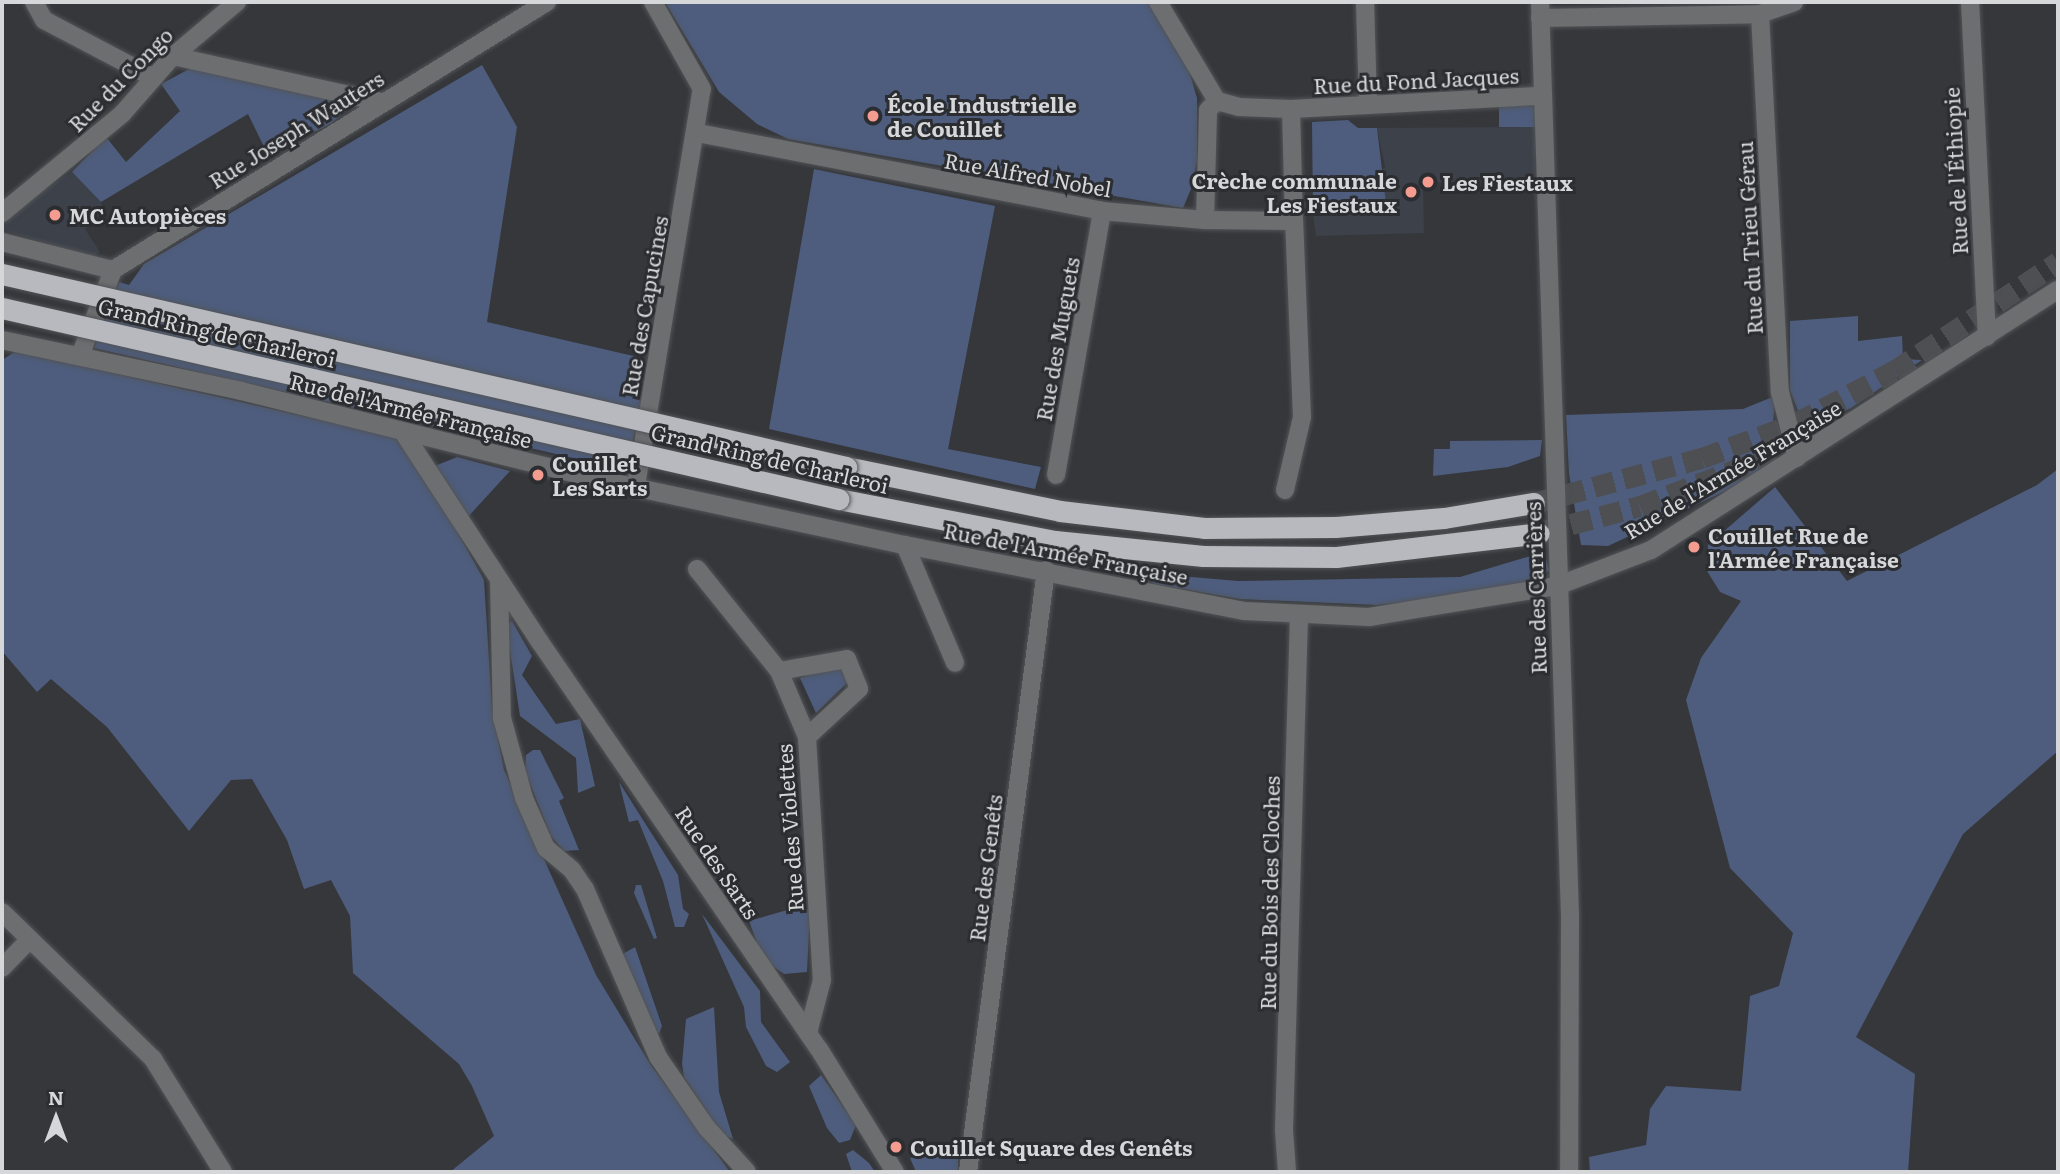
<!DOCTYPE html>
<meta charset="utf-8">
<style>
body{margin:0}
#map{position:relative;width:2060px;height:1174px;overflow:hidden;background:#35373b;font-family:Literata,serif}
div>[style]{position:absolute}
.built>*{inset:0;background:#3c414a}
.green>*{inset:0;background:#4e5d7d;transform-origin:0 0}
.highway-tunnel>*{height:21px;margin-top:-10.5px;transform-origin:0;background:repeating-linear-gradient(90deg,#4d4f53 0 21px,transparent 0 31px)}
.roads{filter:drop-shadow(0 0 2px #525457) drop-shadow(0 0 2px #525457)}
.minor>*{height:18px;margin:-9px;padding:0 9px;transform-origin:9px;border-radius:9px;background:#6d6e70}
.highway>*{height:21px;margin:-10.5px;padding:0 10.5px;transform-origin:10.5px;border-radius:10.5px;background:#b7b9be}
.bridges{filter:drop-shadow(0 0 2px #525457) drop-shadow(0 0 2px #525457)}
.highway-bridge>*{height:21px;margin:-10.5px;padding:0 10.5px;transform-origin:10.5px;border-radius:10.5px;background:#b7b9be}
.dots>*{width:19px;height:19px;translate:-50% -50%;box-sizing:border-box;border:4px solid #2b2d31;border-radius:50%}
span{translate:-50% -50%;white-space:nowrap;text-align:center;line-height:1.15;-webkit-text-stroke:6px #2b2d31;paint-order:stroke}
.street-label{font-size:21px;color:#d5d7d9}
.poi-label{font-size:21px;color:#d5d7d9;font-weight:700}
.left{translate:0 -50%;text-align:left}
.right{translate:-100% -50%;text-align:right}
.frame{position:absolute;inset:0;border:4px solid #d5d7d9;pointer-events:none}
.north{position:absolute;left:21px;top:1083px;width:70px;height:70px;-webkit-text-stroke:5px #2b2d31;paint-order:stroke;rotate:0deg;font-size:19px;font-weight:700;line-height:28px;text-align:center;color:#d5d7d9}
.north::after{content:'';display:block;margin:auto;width:24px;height:32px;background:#d5d7d9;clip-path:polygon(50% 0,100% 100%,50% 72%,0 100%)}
</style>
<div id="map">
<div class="built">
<div style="clip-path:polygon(1536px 127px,1534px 179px,1423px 183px,1424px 233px,1316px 236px,1313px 213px,1331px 213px,1385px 167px,1377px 128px)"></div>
<div style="clip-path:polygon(72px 172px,101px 202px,104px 211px,85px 229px,100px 252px,92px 258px,2px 229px,2px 223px,34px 197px)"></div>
</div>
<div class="green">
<div style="clip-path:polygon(665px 2px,1150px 2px,1187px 64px,1197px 98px,1197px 161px,1191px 189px,1183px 208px,788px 139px,757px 124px,719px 92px)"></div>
<div style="clip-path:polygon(482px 65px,517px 127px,487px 322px,642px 358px,638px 390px,632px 398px,642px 401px,626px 470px,94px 348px,119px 282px,129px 285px,144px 264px)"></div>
<div style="clip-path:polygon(193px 67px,341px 98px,352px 106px,330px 124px,268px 155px,248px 114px,101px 202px,72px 172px,106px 137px,126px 162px,180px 111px,161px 84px)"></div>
<div style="left:1536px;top:106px;width:21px;height:37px;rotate:90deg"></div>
<div style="clip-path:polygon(1348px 120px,1358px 128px,1377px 128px,1387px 212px,1313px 213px,1312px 122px)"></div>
<div style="clip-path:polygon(814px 169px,995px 206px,948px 449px,1041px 467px,1035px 489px,769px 429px)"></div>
<div style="clip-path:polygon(1858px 316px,1858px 341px,1902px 336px,1903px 359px,1922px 360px,1851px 408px,1805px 429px,1790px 390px,1790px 321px)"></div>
<div style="clip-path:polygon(16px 351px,395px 437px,446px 512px,484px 580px,492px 708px,504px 770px,596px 975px,650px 1064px,730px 1172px,450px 1172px,494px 1136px,472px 1086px,459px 1064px,353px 973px,350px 916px,331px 880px,304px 889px,287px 840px,252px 779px,231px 780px,189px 831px,107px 727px,51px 679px,37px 692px,2px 651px,2px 360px)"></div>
<div style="clip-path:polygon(1775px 396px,1770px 470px,1608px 546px,1581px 545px,1569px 474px,1566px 415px,1743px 409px)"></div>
<div style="clip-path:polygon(1542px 440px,1540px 456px,1508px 467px,1433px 476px,1434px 449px,1450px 449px,1450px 441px)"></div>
<div style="clip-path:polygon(457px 457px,510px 471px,466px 519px,435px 466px)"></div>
<div style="clip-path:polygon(2058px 469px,2058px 751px,1963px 834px,1856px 1037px,1915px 1074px,1908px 1172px,1590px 1172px,1589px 1157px,1646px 1145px,1650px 1109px,1666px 1086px,1741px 1091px,1750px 996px,1779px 986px,1793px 933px,1730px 868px,1686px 700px,1701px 658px,1741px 601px,1720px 592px,1707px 571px,1708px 545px,1775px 487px,1847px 581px,2037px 485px)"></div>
<div style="clip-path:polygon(1544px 552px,1549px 570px,1538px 580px,1458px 597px,1377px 605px,1240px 599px,1155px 584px,1121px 571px,1238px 581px,1460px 577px)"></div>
<div style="clip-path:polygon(512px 621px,532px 656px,522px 675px,556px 724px,580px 719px,595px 786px,578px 793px,576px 758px,520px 716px,506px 625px)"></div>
<div style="clip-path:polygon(844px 663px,848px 682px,816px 713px,800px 678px)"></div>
<div style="clip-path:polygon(533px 750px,540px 750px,564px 798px,559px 801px,579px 850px,564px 851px,551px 836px,525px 771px,526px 755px)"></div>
<div style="clip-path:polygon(619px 782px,678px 875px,683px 909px,689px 914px,684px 927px,675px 927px,663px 881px,638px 820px,629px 822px)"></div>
<div style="clip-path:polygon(636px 885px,641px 885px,657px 938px,654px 939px,634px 893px)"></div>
<div style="clip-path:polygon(801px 906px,810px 911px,807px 972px,784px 974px,763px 959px,749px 921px)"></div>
<div style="clip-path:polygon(702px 914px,760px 991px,761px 1022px,790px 1062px,777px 1072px,766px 1066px,746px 1027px,744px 1007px)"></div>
<div style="clip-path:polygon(635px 947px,662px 1026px,659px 1034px,651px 1025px,621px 955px)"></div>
<div style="clip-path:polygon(714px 1007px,719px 1092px,733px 1139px,723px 1135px,712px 1119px,684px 1077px,682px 1064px,686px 1019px)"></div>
<div style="clip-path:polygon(821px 1075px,856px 1125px,850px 1140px,839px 1143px,827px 1128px,809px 1086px)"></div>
<div style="clip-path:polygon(958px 1147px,958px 1172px,916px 1172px,910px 1158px)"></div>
<div style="clip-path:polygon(853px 1150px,869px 1163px,875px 1172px,852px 1172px,846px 1154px)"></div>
</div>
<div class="highway-tunnel">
<div style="left:1534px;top:503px;width:174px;rotate:-15deg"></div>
<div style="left:1702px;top:458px;width:100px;rotate:-20.4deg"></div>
<div style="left:1796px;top:423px;width:111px;rotate:-28deg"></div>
<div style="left:1894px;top:371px;width:197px;rotate:-33.6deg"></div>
<div style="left:1541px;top:532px;width:102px;rotate:-14.7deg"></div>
<div style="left:1640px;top:506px;width:183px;rotate:-20.8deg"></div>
</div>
<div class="roads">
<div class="minor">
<div style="left:34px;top:2px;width:21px;rotate:61deg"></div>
<div style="left:44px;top:20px;width:122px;rotate:27.8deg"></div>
<div style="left:1158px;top:2px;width:115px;rotate:59.2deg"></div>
<div style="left:1365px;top:2px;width:103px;rotate:88.3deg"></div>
<div style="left:1540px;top:2px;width:914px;rotate:88.12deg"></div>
<div style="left:1570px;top:916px;width:256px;rotate:90.2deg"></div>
<div style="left:1970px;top:2px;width:335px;rotate:87.1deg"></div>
<div style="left:1760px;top:14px;width:379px;rotate:87deg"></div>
<div style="left:1780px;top:392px;width:68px;rotate:75.6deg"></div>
<div style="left:1540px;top:18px;width:220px;rotate:-1deg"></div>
<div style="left:1760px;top:14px;width:36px;rotate:-19deg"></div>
<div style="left:173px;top:56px;width:212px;rotate:12.5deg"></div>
<div style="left:1291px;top:109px;width:112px;rotate:88.5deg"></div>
<div style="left:1294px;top:221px;width:89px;rotate:-179.4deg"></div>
<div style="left:1205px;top:220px;width:110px;rotate:-88.4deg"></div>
<div style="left:1208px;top:110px;width:13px;rotate:-45deg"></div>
<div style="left:1217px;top:101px;width:23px;rotate:15deg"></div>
<div style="left:1239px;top:107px;width:52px;rotate:2.2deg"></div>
<div style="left:1291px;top:109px;width:252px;rotate:-3deg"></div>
<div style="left:698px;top:133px;width:411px;rotate:10.9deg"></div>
<div style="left:1102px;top:211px;width:103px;rotate:5deg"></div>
<div style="left:2px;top:213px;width:156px;rotate:-39.5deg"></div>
<div style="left:122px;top:114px;width:77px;rotate:-48.7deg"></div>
<div style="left:173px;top:56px;width:84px;rotate:-40.2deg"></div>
<div style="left:2px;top:242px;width:114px;rotate:14.2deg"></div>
<div style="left:2px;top:340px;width:244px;rotate:12deg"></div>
<div style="left:241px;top:391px;width:371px;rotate:13.9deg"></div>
<div style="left:601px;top:480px;width:311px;rotate:12.1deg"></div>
<div style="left:905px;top:545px;width:345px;rotate:11deg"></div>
<div style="left:1244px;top:611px;width:125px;rotate:2.7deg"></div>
<div style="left:1369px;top:617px;width:191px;rotate:-9.4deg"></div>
<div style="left:1557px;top:586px;width:101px;rotate:-21deg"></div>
<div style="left:1651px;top:550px;width:483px;rotate:-32.6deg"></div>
<div style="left:80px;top:356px;width:92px;rotate:-69deg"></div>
<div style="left:113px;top:270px;width:510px;rotate:-31.7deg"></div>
<div style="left:403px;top:432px;width:251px;rotate:56.9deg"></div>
<div style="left:540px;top:642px;width:493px;rotate:55.6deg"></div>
<div style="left:819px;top:1049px;width:145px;rotate:58.3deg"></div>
<div style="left:1056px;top:475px;width:268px;rotate:-80.1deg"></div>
<div style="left:636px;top:486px;width:402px;rotate:-80.6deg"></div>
<div style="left:702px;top:89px;width:100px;rotate:-119.4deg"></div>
<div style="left:1285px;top:490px;width:75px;rotate:-76.9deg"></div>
<div style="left:1302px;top:417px;width:196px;rotate:-92.3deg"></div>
<div style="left:905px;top:545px;width:128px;rotate:67deg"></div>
<div style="left:697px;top:569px;width:131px;rotate:51.2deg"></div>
<div style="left:779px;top:671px;width:72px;rotate:67deg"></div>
<div style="left:807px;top:737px;width:243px;rotate:86.5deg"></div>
<div style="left:822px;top:980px;width:55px;rotate:104.8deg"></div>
<div style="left:499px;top:580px;width:138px;rotate:88.8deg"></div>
<div style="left:502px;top:718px;width:83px;rotate:74.6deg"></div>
<div style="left:524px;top:798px;width:55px;rotate:66.3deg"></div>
<div style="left:546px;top:848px;width:34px;rotate:40deg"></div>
<div style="left:572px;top:870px;width:23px;rotate:56deg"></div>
<div style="left:585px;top:889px;width:183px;rotate:66.5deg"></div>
<div style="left:658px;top:1057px;width:86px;rotate:55.4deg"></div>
<div style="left:707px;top:1128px;width:59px;rotate:47.7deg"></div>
<div style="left:779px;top:671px;width:69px;rotate:-10deg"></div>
<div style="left:847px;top:659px;width:32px;rotate:68deg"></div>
<div style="left:859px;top:689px;width:71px;rotate:137.3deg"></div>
<div style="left:2px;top:912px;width:211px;rotate:44.2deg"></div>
<div style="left:153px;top:1059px;width:133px;rotate:58.2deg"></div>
<div style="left:2px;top:968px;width:40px;rotate:-46deg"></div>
<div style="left:968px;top:1172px;width:607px;rotate:-82.62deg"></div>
<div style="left:1287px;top:1172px;width:42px;rotate:-94.1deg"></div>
<div style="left:1284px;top:1130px;width:515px;rotate:-88.33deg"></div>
</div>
<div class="highway">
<div style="left:846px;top:467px;width:218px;rotate:11.6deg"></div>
<div style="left:1060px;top:511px;width:145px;rotate:6.7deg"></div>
<div style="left:1204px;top:528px;width:131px;rotate:-0.4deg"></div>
<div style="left:1335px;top:527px;width:109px;rotate:-4.7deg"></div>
<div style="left:1444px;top:518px;width:91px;rotate:-9.5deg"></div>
<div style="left:838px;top:499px;width:221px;rotate:11deg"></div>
<div style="left:1055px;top:541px;width:149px;rotate:5.8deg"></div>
<div style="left:1203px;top:556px;width:133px;rotate:0.4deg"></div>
<div style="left:1336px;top:557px;width:204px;rotate:-6.7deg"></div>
</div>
</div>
<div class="bridges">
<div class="highway-bridge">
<div style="left:2px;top:274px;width:866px;rotate:12.88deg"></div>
<div style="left:2px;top:308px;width:858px;rotate:12.87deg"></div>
</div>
</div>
<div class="dots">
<div style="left:873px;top:116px;background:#f59c91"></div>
<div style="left:1428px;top:182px;background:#f59c91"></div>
<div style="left:1411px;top:192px;background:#f59c91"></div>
<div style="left:55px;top:215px;background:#f59c91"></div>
<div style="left:538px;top:475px;background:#f59c91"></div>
<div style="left:1694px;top:547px;background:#f59c91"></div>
<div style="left:896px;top:1147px;background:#f59c91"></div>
</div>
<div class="street-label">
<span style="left:120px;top:79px;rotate:-45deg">Rue du Congo</span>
<span style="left:1416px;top:80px;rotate:-3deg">Rue du Fond Jacques</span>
<span style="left:296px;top:129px;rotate:-32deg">Rue Joseph Wauters</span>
<span style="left:1955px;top:171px;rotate:-93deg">Rue de l'Éthiopie</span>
<span style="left:1028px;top:174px;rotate:10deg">Rue Alfred Nobel</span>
<span style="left:1749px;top:238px;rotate:-93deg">Rue du Trieu Gérau</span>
<span style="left:644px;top:306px;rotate:-80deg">Rue des Capucines</span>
<span style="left:217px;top:332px;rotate:13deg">Grand Ring de Charleroi</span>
<span style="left:1057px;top:339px;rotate:-80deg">Rue des Muguets</span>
<span style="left:411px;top:410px;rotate:14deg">Rue de l'Armée Française</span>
<span style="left:770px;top:458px;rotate:13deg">Grand Ring de Charleroi</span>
<span style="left:1732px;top:469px;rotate:-31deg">Rue de l'Armée Française</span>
<span style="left:1066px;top:553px;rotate:11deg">Rue de l'Armée Française</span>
<span style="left:1535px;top:588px;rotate:-92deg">Rue des Carrières</span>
<span style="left:789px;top:828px;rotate:-94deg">Rue des Violettes</span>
<span style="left:718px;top:862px;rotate:56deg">Rue des Sarts</span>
<span style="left:985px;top:868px;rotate:-83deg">Rue des Genêts</span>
<span style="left:1269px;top:893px;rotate:-89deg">Rue du Bois des Cloches</span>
</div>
<div class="poi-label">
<span class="left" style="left:887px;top:116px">École Industrielle<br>de Couillet</span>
<span class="right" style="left:1397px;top:192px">Crèche communale<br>Les Fiestaux</span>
<span class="left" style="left:1442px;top:182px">Les Fiestaux</span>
<span class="left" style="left:69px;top:215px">MC Autopièces</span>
<span class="left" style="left:552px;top:475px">Couillet<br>Les Sarts</span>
<span class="left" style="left:1708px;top:547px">Couillet Rue de<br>l'Armée Française</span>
<span class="left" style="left:910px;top:1147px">Couillet Square des Genêts</span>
</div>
<div class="frame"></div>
<div class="north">N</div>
</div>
